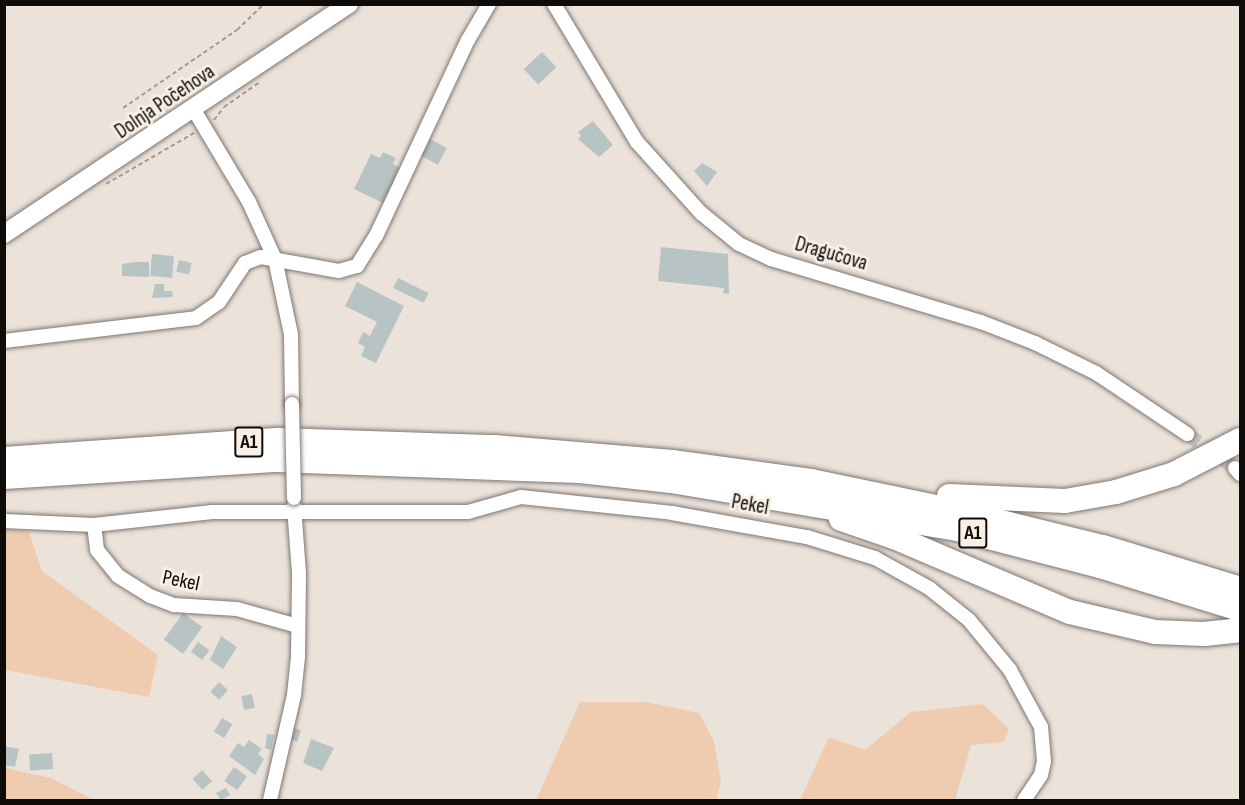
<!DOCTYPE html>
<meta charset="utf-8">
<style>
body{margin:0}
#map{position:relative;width:1245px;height:805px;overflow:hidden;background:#ebe2da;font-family:"Sofia Sans Condensed",sans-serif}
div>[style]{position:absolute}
.green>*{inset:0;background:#efccaf}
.building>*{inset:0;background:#b8c4c3;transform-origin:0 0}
.street-tunnel>*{height:14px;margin-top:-7px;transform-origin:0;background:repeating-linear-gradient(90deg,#cac2bb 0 14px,transparent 0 21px)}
.path>*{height:2px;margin-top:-1px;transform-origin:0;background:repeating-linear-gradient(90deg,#a09993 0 4.5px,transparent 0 7.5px)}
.roads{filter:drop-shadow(0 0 2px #7e7670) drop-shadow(0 0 2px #7e7670)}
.street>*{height:14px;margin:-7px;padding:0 7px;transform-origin:7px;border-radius:7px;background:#fff}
.secondary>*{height:18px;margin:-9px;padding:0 9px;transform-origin:9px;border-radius:9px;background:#fff}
.highway>*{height:24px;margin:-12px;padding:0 12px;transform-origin:12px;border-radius:12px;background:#fff}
.bridges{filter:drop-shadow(0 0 2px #7e7670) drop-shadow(0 0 2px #7e7670)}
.street-bridge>*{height:14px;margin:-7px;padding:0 7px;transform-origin:7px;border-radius:7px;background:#fff}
span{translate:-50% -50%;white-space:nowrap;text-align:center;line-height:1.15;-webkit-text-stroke:6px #f8efe7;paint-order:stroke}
.shield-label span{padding:2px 4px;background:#f8efe7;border:2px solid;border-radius:4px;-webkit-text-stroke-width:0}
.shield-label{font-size:20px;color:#0e0b09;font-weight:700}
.street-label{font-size:21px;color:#0e0b09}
.frame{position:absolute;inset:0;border:6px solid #0e0b09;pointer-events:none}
</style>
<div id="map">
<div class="green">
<div style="clip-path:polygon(5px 529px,29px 532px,42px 571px,158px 655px,149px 697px,5px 670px)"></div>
<div style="clip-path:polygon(580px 702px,646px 702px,699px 713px,714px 741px,721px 782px,716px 800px,536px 800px)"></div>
<div style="clip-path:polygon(983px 704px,1009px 729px,1004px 742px,971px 745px,955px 800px,800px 800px,829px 737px,865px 750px,911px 712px)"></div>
<div style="clip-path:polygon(5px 768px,51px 778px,94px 800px,5px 800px)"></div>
</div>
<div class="building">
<div style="left:542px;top:52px;width:21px;height:25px;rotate:47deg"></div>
<div style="clip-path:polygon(593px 121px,613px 145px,599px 157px,578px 139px,581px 136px,578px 132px)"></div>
<div style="left:430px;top:139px;width:19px;height:19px;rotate:28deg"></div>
<div style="clip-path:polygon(383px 152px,396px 158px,393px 164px,400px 168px,383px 203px,354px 189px,371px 154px,380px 158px)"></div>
<div style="clip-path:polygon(702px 163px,717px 172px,707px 186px,694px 171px)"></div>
<div style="clip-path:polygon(661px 247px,728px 254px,729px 294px,723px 293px,724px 288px,658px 281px)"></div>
<div style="left:152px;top:254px;width:22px;height:22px;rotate:5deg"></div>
<div style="left:179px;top:260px;width:13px;height:12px;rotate:13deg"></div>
<div style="clip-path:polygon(135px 262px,149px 262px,149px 277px,122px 276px,122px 264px)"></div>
<div style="left:398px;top:278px;width:34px;height:11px;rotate:26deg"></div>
<div style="clip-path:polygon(357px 282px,404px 306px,376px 363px,361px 356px,365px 347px,358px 343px,363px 332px,370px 336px,377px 322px,345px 306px)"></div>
<div style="clip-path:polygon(155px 284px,164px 284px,164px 291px,172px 291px,173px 297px,152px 298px)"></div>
<div style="left:183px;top:613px;width:24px;height:33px;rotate:36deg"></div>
<div style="clip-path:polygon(221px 636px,237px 647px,223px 669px,210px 660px)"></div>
<div style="left:198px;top:642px;width:14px;height:12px;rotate:36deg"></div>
<div style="left:219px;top:682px;width:12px;height:13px;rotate:42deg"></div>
<div style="left:252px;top:694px;width:14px;height:11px;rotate:78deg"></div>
<div style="left:222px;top:718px;width:12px;height:16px;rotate:31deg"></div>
<div style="left:294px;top:728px;width:7px;height:12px;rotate:16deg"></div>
<div style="clip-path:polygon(267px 734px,274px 735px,271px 750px,265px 748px)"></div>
<div style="clip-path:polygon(311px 739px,334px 748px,322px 771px,303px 763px)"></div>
<div style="clip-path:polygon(249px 740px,262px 749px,258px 754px,264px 759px,255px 775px,229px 756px,238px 743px,244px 747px)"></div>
<div style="clip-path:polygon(4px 746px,19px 749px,15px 767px,4px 765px)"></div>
<div style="left:52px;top:753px;width:16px;height:23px;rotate:86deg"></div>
<div style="left:234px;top:767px;width:16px;height:17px;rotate:35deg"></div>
<div style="left:202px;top:770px;width:15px;height:13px;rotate:48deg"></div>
<div style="clip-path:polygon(226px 788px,230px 795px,221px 800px,216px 793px)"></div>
</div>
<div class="street-tunnel">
<div style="left:1187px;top:434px;width:59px;rotate:35.3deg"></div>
</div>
<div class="path">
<div style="left:123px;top:108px;width:138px;rotate:-34.4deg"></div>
<div style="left:237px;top:30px;width:37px;rotate:-44deg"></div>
<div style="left:214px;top:120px;width:16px;rotate:-52deg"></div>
<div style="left:224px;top:107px;width:44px;rotate:-34.8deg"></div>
<div style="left:106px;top:184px;width:102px;rotate:-30.1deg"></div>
</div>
<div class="roads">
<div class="street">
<div style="left:554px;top:4px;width:161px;rotate:59deg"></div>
<div style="left:637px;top:142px;width:96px;rotate:48deg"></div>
<div style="left:701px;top:213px;width:49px;rotate:39.2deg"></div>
<div style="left:739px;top:244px;width:35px;rotate:25deg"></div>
<div style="left:771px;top:259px;width:219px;rotate:16.7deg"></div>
<div style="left:981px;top:322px;width:58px;rotate:21.3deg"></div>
<div style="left:1035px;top:343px;width:68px;rotate:26.2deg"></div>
<div style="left:1096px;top:373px;width:110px;rotate:33.8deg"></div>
<div style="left:194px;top:110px;width:107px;rotate:59.1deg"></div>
<div style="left:249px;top:202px;width:63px;rotate:65.5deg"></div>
<div style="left:275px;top:259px;width:77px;rotate:78deg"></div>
<div style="left:291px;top:334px;width:70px;rotate:89.2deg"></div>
<div style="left:4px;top:341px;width:193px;rotate:-6.8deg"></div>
<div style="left:196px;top:318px;width:28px;rotate:-35deg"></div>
<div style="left:219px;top:302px;width:47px;rotate:-56.3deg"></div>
<div style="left:245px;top:263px;width:17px;rotate:-21deg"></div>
<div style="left:261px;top:257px;width:79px;rotate:10.2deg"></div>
<div style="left:339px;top:271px;width:19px;rotate:-16deg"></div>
<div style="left:357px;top:266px;width:36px;rotate:-58deg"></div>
<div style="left:376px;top:236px;width:217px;rotate:-64.9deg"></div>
<div style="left:468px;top:40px;width:42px;rotate:-59.7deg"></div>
<div style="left:1235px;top:468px;width:8px;rotate:50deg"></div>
<div style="left:4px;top:521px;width:90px;rotate:2.5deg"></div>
<div style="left:94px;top:525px;width:119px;rotate:-6.3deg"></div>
<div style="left:212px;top:512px;width:256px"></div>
<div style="left:468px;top:512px;width:55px;rotate:-15.8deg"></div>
<div style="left:521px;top:497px;width:152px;rotate:6deg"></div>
<div style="left:672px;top:513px;width:137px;rotate:10.1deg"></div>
<div style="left:807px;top:537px;width:71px;rotate:17.2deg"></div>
<div style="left:875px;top:558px;width:62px;rotate:29.1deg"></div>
<div style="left:929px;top:588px;width:51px;rotate:38.7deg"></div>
<div style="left:969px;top:620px;width:65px;rotate:50.6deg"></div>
<div style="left:1010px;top:670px;width:65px;rotate:61.5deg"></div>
<div style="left:1041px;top:727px;width:34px;rotate:85deg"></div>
<div style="left:1044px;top:761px;width:14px;rotate:102deg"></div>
<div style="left:1041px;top:775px;width:30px;rotate:124deg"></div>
<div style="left:94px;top:525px;width:25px;rotate:83deg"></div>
<div style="left:97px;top:550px;width:33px;rotate:51deg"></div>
<div style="left:118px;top:576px;width:38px;rotate:32deg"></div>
<div style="left:150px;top:596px;width:26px;rotate:21deg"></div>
<div style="left:174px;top:605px;width:63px;rotate:3.6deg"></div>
<div style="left:237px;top:609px;width:63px;rotate:15.6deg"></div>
<div style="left:270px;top:800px;width:108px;rotate:-77.1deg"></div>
<div style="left:294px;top:695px;width:38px;rotate:-84deg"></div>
<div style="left:298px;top:657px;width:84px;rotate:-89.3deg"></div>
<div style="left:299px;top:573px;width:67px;rotate:-94.3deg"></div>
</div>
<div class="secondary">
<div style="left:4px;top:234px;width:415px;rotate:-33.7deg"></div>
</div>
<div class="highway">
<div style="left:4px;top:459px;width:276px;rotate:-4deg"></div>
<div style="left:279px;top:440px;width:216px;rotate:1.9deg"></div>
<div style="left:495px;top:447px;width:178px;rotate:4.8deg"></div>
<div style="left:672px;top:462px;width:140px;rotate:7.8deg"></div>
<div style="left:811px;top:481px;width:152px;rotate:11.8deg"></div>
<div style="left:960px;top:512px;width:147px;rotate:13.8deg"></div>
<div style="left:1103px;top:547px;width:143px;rotate:17deg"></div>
<div style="left:4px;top:477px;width:274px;rotate:-3.6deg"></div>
<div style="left:277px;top:460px;width:303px;rotate:2.1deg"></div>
<div style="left:580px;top:471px;width:92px;rotate:6.3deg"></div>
<div style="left:671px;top:481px;width:290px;rotate:9.5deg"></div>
<div style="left:957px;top:529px;width:148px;rotate:14.5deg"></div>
<div style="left:1100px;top:566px;width:146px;rotate:17.1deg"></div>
<div style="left:949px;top:496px;width:116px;rotate:2.5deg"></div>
<div style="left:1065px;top:501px;width:52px;rotate:-10deg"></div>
<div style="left:1116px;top:492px;width:61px;rotate:-17.2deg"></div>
<div style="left:1174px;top:474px;width:74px;rotate:-27.3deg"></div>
<div style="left:841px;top:519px;width:56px;rotate:18.8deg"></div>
<div style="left:894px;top:537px;width:191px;rotate:23.1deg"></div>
<div style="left:1070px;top:612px;width:87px;rotate:13.2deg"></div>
<div style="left:1155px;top:632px;width:49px;rotate:2.3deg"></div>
<div style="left:1204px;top:634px;width:36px;rotate:-6deg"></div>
</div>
</div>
<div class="bridges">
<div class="street-bridge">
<div style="left:292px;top:404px;width:94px;rotate:88.8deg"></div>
</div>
</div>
<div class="shield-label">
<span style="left:249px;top:442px">A1</span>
<span style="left:973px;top:533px">A1</span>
</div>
<div class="street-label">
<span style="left:165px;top:102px;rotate:-34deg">Dolnja Počehova</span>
<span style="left:831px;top:254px;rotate:16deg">Dragučova</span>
<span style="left:750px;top:505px;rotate:10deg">Pekel</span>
<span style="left:181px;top:581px;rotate:12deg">Pekel</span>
</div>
<div class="frame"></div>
</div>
